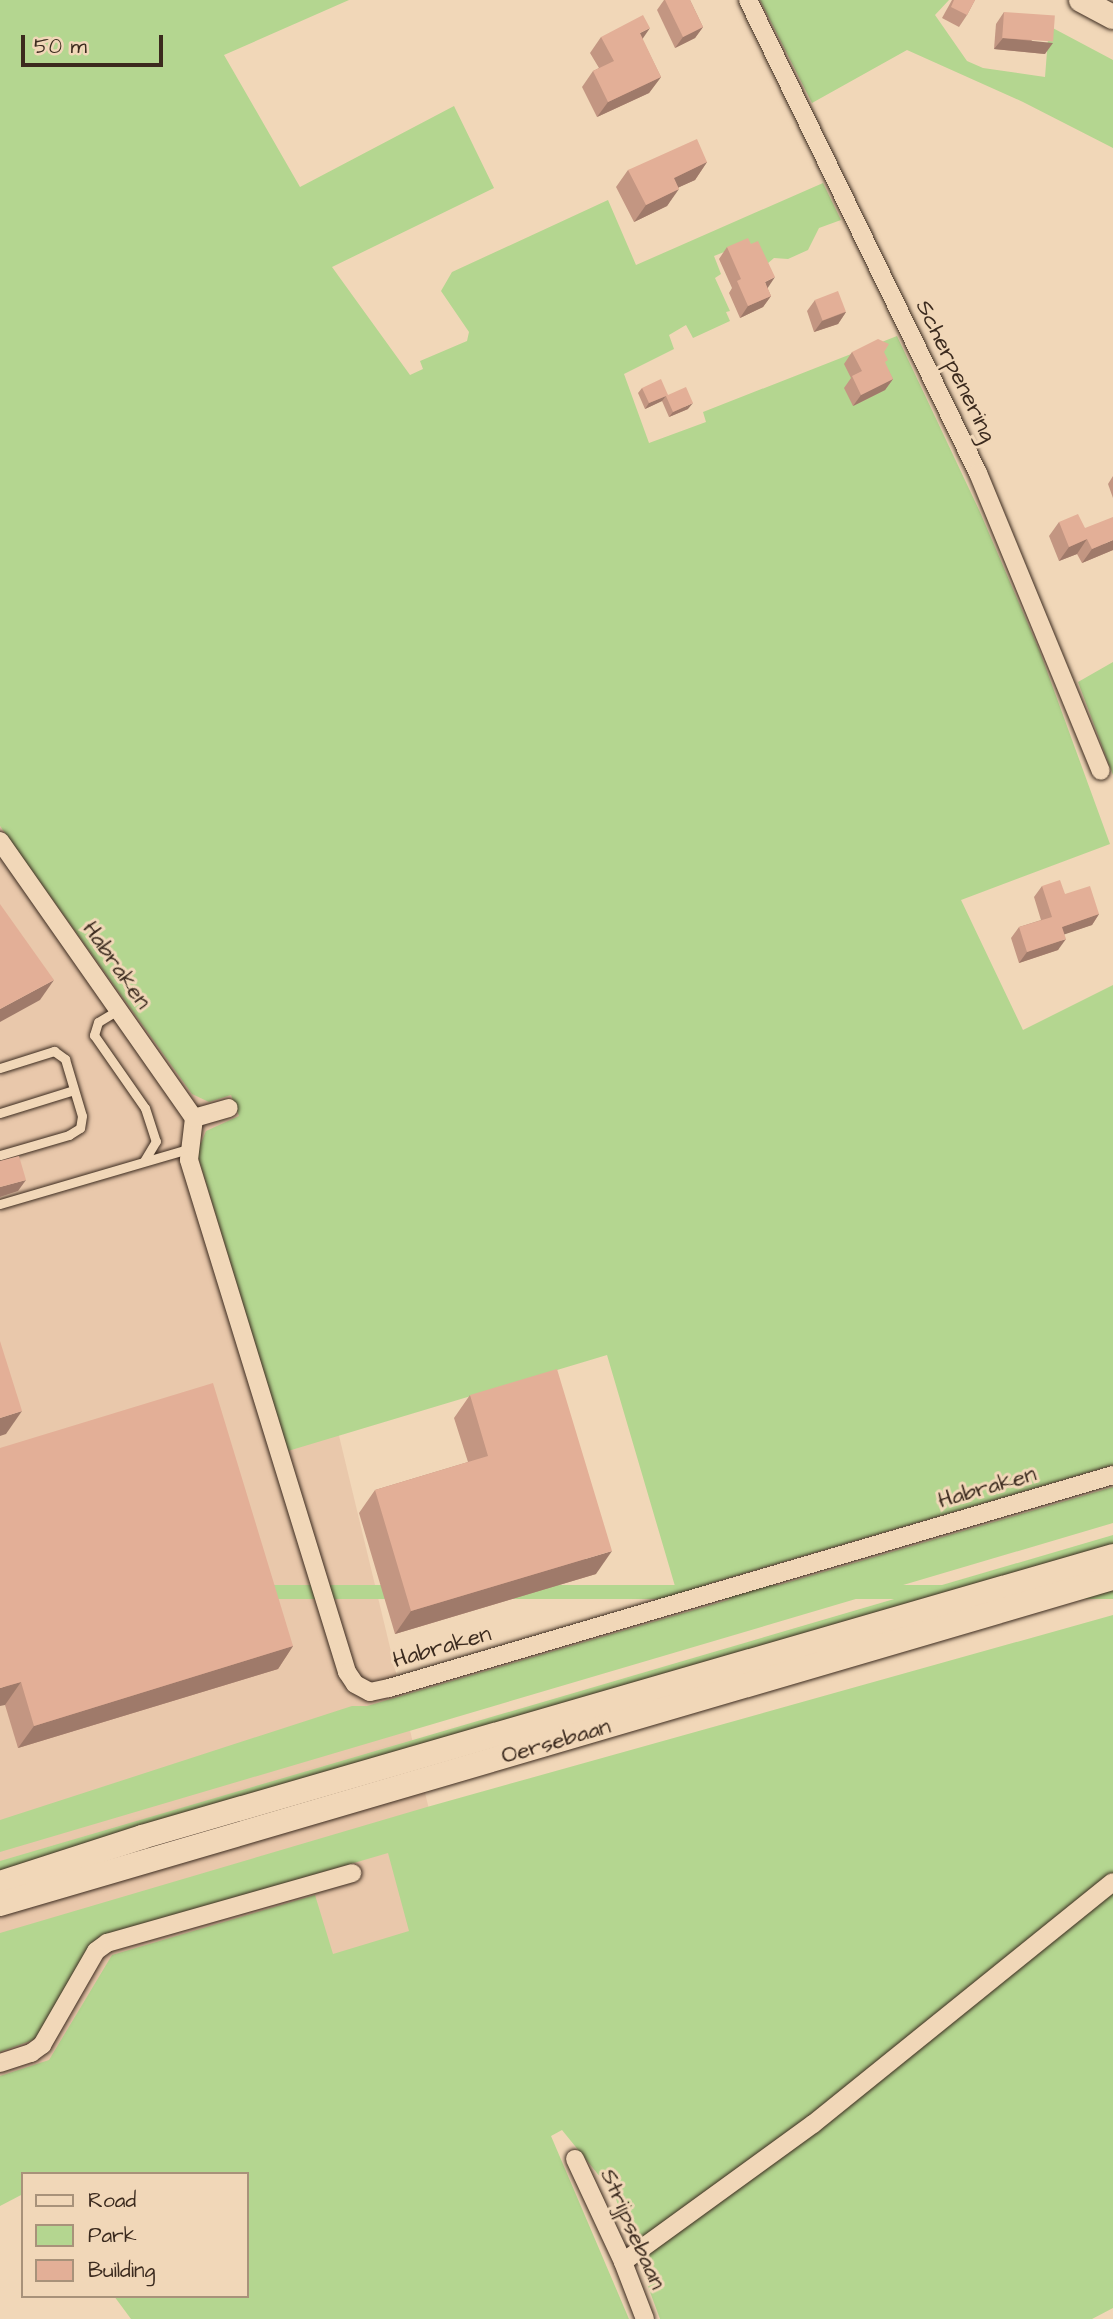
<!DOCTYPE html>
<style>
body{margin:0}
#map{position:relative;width:1113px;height:2319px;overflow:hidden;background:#f1d7b8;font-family:"Architects Daughter",sans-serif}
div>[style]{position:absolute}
.built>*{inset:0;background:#e9c8ab}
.green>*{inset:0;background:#b4d690;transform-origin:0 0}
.roads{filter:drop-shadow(0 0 2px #3b2a1e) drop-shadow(0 0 2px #3b2a1e)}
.lane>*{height:9px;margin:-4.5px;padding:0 4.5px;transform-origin:4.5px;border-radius:4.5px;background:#f1d7b8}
.street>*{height:18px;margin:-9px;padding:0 9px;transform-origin:9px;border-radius:9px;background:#f1d7b8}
.secondary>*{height:24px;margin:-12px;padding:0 12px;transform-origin:12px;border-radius:12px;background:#f1d7b8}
.wall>*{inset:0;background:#c39682}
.shaded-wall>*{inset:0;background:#9f7a6a}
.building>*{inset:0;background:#e3af97;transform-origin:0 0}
span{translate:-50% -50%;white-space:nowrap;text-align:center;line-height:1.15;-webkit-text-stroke:6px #f1d7b8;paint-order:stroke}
.street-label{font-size:23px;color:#3b2a1e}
.legend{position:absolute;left:21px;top:2172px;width:228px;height:126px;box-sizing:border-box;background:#f1d7b8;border:2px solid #a8927a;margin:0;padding:9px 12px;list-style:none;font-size:21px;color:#3b2a1e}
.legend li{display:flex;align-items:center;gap:14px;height:35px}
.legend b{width:35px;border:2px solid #a8927a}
.scale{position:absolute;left:21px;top:35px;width:142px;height:32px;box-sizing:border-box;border:4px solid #3b2a1e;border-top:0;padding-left:9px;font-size:21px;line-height:24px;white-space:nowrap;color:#3b2a1e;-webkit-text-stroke:5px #f1d7b8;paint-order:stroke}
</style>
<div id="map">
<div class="built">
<div style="clip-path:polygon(0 657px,249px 1062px,480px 2021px,0 2173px)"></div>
</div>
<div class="green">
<div style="clip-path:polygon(0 0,349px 0,224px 55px,300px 187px,454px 106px,494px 188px,332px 267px,410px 375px,423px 369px,420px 361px,467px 341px,469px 332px,441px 291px,452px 272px,608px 200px,636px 265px,823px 183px,841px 220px,819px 228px,808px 250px,788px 259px,774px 258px,761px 269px,742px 245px,714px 256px,721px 274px,715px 278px,730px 311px,726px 312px,730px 321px,693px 338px,686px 325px,669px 335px,674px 349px,624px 374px,649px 443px,706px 422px,703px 412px,897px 336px,980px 512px,1040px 652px,1110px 844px,961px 900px,1023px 1030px,1113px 985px,1113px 1465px,677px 1593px,607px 1355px,288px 1451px,197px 1153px,206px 1131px,239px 1116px,231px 1095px,209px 1102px,192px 1094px,0 826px)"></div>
<div style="clip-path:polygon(760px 0,949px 0,935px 15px,967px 61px,983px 68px,1045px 77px,1049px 26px,1113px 60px,1113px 148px,1023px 102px,907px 50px,812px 103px)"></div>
<div style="clip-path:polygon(1113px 662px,1113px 775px,1078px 682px)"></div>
<div style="clip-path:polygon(1113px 1487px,1113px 1523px,0 1852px,0 1820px,352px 1706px,367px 1706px)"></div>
<div style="clip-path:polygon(1113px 1535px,1113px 1549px,0 1879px,0 1861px)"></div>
<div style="left:1113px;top:1585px;width:14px;height:1160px;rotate:90deg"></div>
<div style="clip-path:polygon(1113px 1615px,1113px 2308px,1092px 2319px,660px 2319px,614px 2194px,562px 2130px,551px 2136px,629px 2319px,131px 2319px,114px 2296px,247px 2296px,247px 2174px,23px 2174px,23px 2194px,0 2206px,0 2076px,49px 2060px,112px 1955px,315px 1895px,333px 1954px,409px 1931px,388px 1853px,118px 1932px,43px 2030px,33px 2040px,0 2052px,0 1933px,427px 1807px)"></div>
</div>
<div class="roads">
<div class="lane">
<div style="left:118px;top:1010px;width:23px;rotate:149deg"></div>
<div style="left:98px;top:1022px;width:14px;rotate:107deg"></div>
<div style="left:94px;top:1035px;width:89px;rotate:55.1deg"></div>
<div style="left:145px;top:1108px;width:35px;rotate:72deg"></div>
<div style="left:156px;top:1141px;width:23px;rotate:121deg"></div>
<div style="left:0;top:1068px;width:57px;rotate:-17.5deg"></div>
<div style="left:54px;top:1051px;width:14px;rotate:36deg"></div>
<div style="left:65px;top:1059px;width:59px;rotate:73.4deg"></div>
<div style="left:82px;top:1116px;width:12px;rotate:99deg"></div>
<div style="left:80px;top:1128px;width:13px;rotate:148deg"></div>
<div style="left:69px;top:1135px;width:72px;rotate:163.8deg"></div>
<div style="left:0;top:1113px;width:77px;rotate:-17.3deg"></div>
<div style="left:0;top:1204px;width:199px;rotate:-16.3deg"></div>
</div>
<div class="street">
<div style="left:748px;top:0;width:526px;rotate:64.07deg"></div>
<div style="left:978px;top:473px;width:322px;rotate:67.6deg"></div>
<div style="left:0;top:841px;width:338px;rotate:55deg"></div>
<div style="left:194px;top:1118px;width:42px;rotate:96.8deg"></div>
<div style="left:189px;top:1160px;width:536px;rotate:72.85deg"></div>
<div style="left:347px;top:1672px;width:14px;rotate:56deg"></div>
<div style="left:355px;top:1684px;width:17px;rotate:28deg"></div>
<div style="left:370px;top:1692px;width:19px;rotate:-12deg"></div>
<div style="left:389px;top:1688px;width:755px;rotate:-16.39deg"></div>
<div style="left:194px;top:1118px;width:36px;rotate:-16deg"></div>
<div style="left:0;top:2063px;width:33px;rotate:-18deg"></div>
<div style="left:31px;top:2053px;width:14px;rotate:-36deg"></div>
<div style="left:42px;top:2045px;width:108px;rotate:-60.1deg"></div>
<div style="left:96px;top:1951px;width:14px;rotate:-36deg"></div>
<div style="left:107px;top:1943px;width:255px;rotate:-15.9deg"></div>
<div style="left:575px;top:2159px;width:114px;rotate:65deg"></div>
<div style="left:623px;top:2262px;width:61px;rotate:68.9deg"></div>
<div style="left:623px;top:2262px;width:235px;rotate:-36deg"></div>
<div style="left:813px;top:2124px;width:385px;rotate:-38.9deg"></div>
</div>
<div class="secondary">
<div style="left:1081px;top:0;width:36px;rotate:28deg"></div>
<div style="left:0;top:1883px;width:149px;rotate:-17.9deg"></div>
<div style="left:142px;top:1837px;width:1011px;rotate:-16.14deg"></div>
<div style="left:0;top:1904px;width:1160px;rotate:-16.33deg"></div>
</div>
</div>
<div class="wall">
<div style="clip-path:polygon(664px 0,690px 0,703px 27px,695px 38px,675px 48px,657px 10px)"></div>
<div style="clip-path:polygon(952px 0,975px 0,967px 15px,959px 27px,942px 18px)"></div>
<div style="clip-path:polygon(1004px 12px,1045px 54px,994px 49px,996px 24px)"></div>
<div style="clip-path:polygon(601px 37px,642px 39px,661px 77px,649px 93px,597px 117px,582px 87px,593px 71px,599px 68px,590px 53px)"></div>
<div style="clip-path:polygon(707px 162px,695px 180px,679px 187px,667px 206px,634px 222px,616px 187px,628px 170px)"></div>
<div style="clip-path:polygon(727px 247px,767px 287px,771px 296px,763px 307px,740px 318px,729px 293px,732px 288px,719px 259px)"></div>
<div style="clip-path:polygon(815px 300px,846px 312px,838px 324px,814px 332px,807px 311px)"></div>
<div style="clip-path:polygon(852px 352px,884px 352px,885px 364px,893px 379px,885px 390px,853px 406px,844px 388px,851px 378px,844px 364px)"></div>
<div style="clip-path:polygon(642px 388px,668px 395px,688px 409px,669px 417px,662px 401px,645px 409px,638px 393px)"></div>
<div style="clip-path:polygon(1113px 476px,1113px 498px,1108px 484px)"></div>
<div style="clip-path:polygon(1059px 522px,1085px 528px,1113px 550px,1082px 563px,1077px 554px,1059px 561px,1049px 536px)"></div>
<div style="clip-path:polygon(1042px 886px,1065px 894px,1099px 914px,1092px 925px,1064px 934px,1058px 950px,1019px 963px,1011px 938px,1019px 927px,1041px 920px,1034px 897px)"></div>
<div style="clip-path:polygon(470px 1395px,596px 1574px,395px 1634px,359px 1513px,375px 1490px,468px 1462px,454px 1418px)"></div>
<div style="clip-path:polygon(0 1448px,293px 1646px,278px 1669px,18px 1748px,5px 1705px)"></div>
</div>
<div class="shaded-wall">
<div style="clip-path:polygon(703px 27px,695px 38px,675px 48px,683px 37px)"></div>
<div style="clip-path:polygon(650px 28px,639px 44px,640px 33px)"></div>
<div style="clip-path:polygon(1003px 38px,1053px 43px,1045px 54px,994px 49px)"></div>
<div style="clip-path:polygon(661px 77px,649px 93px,597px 117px,608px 102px)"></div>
<div style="clip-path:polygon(707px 162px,695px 180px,662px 195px,674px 178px)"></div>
<div style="clip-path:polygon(679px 189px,667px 206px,634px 222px,646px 205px)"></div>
<div style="clip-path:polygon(775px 277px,767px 289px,765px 282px)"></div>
<div style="clip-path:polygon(771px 296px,763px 307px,740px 318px,748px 306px)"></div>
<div style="clip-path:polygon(846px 312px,838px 324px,814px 332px,822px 321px)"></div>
<div style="clip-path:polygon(893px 379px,885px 390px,853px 406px,861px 395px)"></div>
<div style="clip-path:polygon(666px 396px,662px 401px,645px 409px,649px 403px)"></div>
<div style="clip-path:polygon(693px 403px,688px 409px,669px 417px,673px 412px)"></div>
<div style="clip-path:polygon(1087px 539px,1077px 554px,1059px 561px,1069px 547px)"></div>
<div style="clip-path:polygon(1113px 540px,1113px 550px,1082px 563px,1092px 549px)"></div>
<div style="clip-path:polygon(1099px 914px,1092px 925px,1054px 938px,1062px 927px)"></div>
<div style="clip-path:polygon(1066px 939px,1058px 950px,1019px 963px,1027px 952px)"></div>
<div style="clip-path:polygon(54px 980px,40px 1000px,0 1022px,0 1009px)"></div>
<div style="clip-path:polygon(26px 1180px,18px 1191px,0 1197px,0 1187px)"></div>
<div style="clip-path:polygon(22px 1411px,6px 1434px,0 1436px,0 1418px)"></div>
<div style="clip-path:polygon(612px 1551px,596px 1574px,395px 1634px,411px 1611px)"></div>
<div style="clip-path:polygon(293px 1646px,278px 1669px,18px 1748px,34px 1726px)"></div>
<div style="clip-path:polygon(21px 1682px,5px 1705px,0 1706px,0 1688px)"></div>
</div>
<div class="building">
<div style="clip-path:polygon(665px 0,690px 0,703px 27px,683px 37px)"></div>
<div style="clip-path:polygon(954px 0,975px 0,967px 15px,951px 7px)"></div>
<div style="left:1004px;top:12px;width:51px;height:26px;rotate:4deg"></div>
<div style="clip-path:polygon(643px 15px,650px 28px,640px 33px,661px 77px,608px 102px,593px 71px,614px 61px,601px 37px)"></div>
<div style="clip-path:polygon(697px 139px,707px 162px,674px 178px,679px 189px,646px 205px,628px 170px)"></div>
<div style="clip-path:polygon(748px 238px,751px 244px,758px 241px,775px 277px,765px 282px,771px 296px,748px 306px,737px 281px,741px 279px,727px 247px)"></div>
<div style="left:838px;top:291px;width:22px;height:25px;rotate:69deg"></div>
<div style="clip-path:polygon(878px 339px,889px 344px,884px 352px,888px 360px,885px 362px,893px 379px,861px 395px,852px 376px,862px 371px,852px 352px)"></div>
<div style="clip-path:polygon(661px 379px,668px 395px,686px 387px,693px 403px,673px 412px,666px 396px,649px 403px,642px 388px)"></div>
<div style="clip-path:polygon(1078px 514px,1085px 528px,1113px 517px,1113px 540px,1092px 549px,1087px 539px,1069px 547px,1059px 522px)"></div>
<div style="clip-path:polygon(1060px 880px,1065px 894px,1090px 886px,1099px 914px,1062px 927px,1066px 939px,1027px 952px,1019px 927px,1052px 917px,1042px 886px)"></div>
<div style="clip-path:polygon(0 904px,54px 980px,0 1009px)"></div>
<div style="clip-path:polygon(19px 1156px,26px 1180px,0 1187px,0 1161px)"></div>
<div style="clip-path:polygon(0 1341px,22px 1411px,0 1418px)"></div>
<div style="clip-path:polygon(557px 1369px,612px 1551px,411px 1611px,375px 1490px,488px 1456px,470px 1395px)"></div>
<div style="clip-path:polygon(213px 1383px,293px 1646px,34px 1726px,21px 1682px,0 1688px,0 1448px)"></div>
</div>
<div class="street-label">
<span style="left:956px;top:371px;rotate:64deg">Scherpenering</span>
<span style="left:117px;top:965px;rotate:55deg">Habraken</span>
<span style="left:987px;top:1487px;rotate:-16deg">Habraken</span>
<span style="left:442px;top:1647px;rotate:-16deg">Habraken</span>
<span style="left:556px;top:1741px;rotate:-16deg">Oersebaan</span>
<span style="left:633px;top:2229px;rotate:66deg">Strijpsebaan</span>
</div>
<ul class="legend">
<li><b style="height:9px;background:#f1d7b8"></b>Road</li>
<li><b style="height:19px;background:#b4d690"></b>Park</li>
<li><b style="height:19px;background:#e3af97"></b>Building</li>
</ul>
<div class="scale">50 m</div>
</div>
